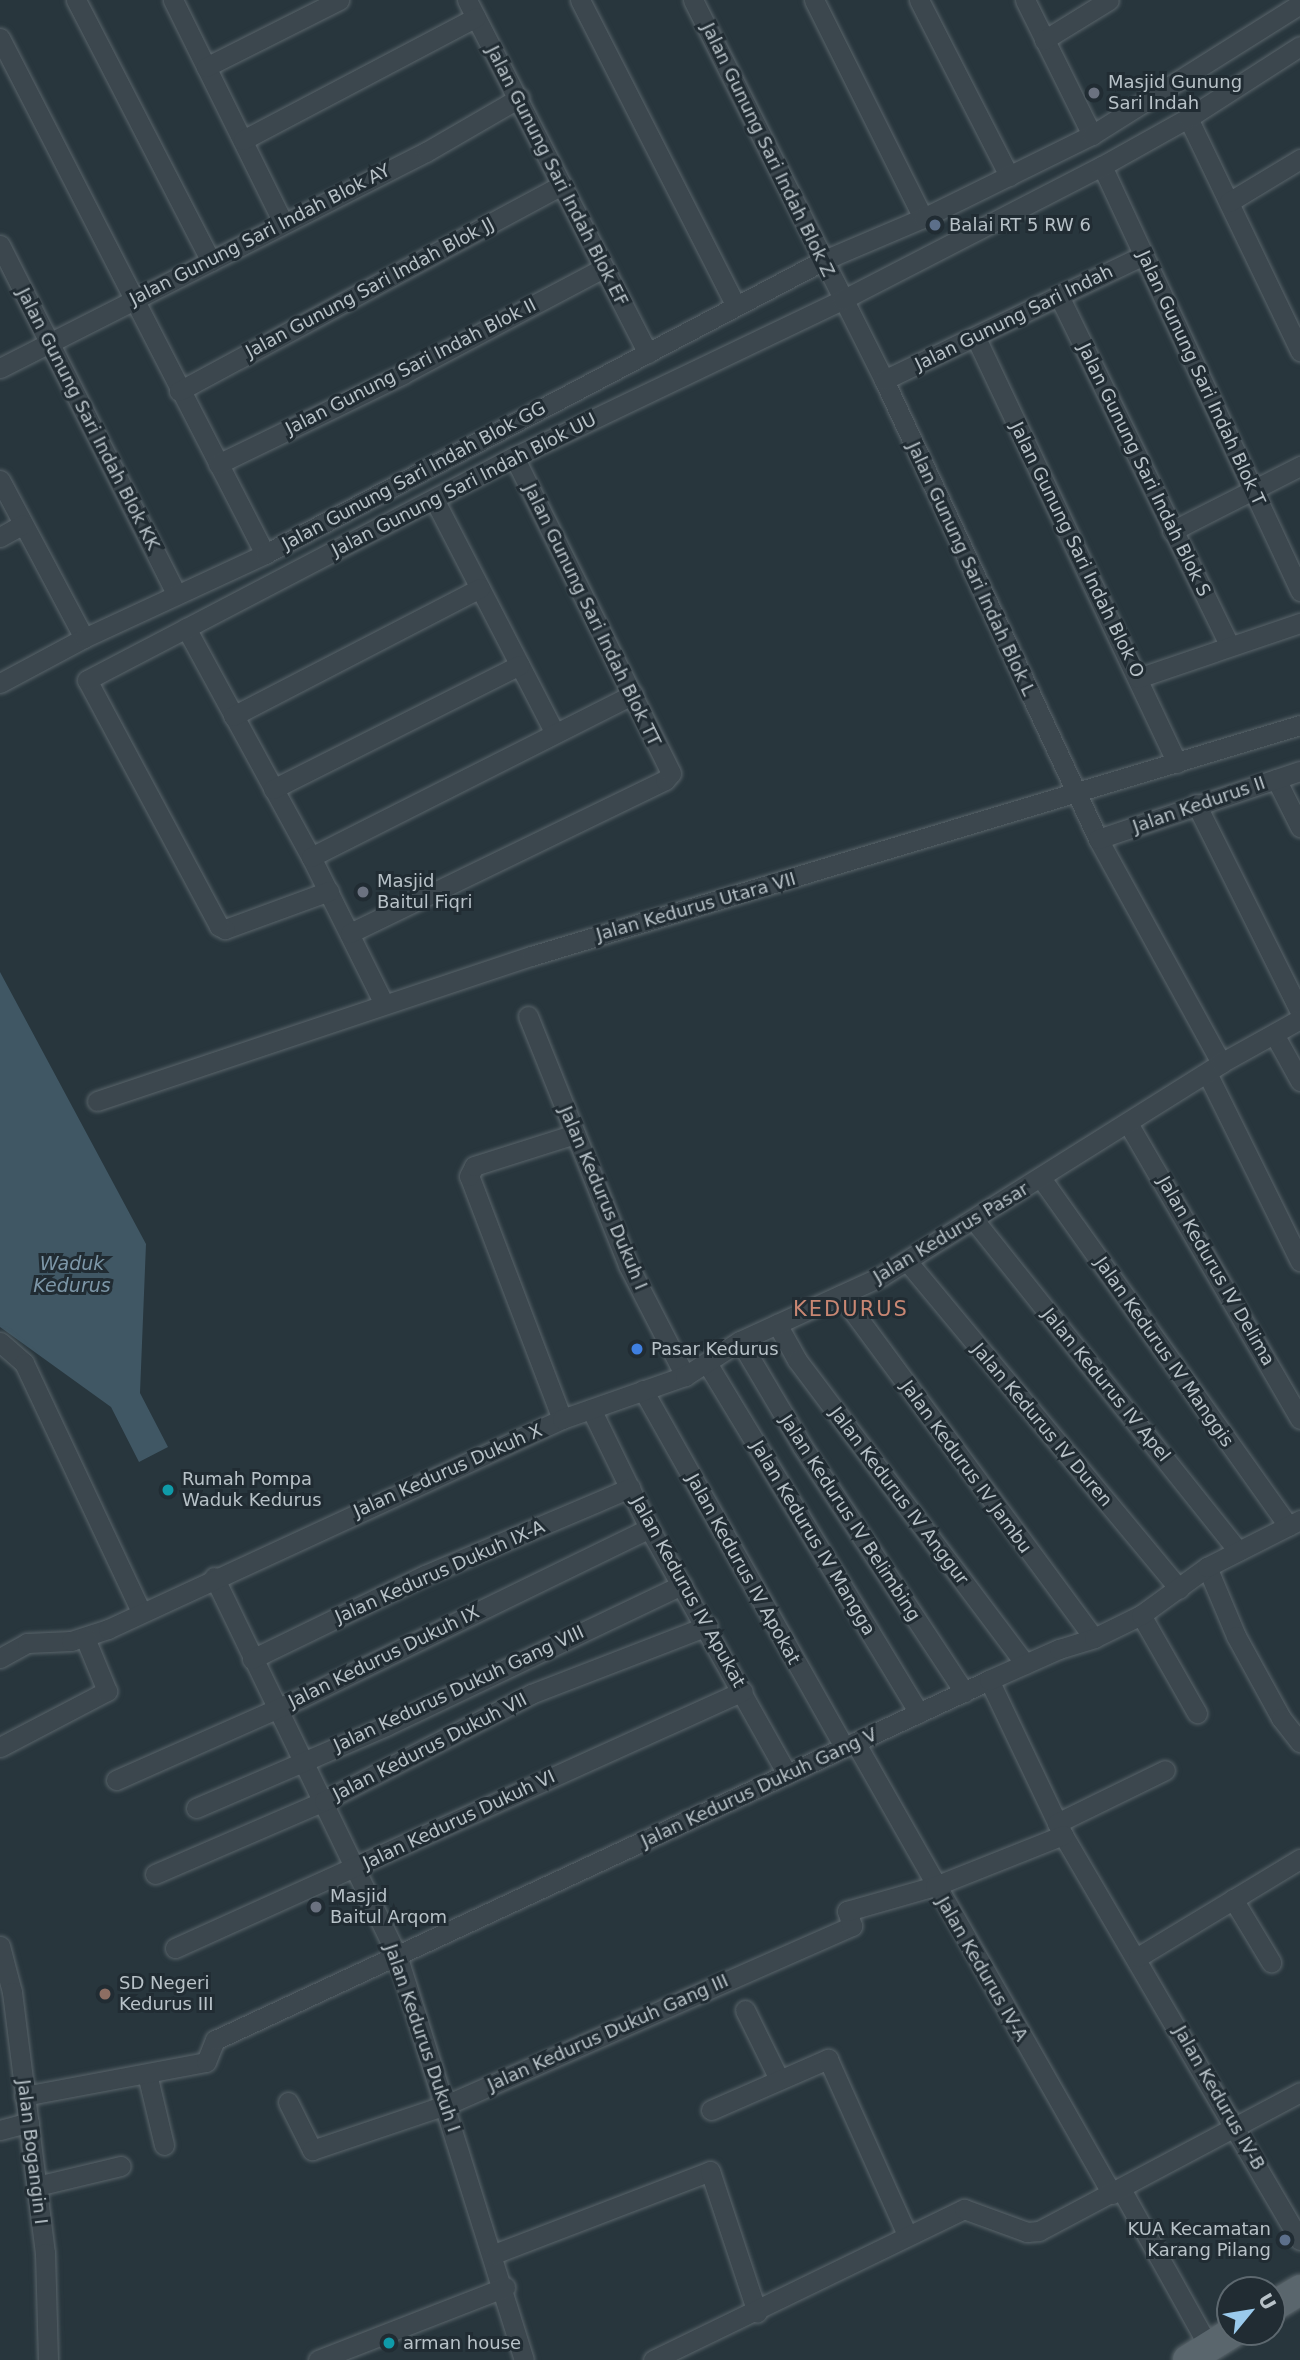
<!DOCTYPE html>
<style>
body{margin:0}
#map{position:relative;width:1300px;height:2360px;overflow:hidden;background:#28363d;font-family:"DejaVu Sans",sans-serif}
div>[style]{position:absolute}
.water>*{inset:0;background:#405764}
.roads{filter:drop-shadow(0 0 2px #5a656b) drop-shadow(0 0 2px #5a656b)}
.street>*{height:19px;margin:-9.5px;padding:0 9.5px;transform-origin:9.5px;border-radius:9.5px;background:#3c474e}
.primary>*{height:30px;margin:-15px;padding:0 15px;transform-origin:15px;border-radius:15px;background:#5a666d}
.dots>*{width:19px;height:19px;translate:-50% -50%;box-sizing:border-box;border:4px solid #212c33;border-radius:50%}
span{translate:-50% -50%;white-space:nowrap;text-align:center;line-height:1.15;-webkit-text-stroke:6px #212c33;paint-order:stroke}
.poi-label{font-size:18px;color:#b8c2c8}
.left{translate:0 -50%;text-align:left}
.right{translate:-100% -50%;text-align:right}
.street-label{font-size:18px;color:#b8c2c8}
.water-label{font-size:19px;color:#7d97a8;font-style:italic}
.quarter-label{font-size:21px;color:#c98773;letter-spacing:2px}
.north{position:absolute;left:1216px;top:2276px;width:70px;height:70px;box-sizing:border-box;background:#212c33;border:2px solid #5d686f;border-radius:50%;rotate:60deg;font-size:19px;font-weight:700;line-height:28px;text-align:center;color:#b8c2c8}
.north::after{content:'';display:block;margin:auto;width:24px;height:32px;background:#9acaec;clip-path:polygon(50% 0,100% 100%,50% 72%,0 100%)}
</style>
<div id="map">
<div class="water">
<div style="clip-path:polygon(0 972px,146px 1244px,140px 1393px,168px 1447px,139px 1462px,111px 1407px,0 1327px)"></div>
</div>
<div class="roads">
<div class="street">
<div style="left:76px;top:0;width:294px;rotate:62.7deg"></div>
<div style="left:173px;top:0;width:249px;rotate:63.7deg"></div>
<div style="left:467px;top:0;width:397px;rotate:62.9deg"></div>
<div style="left:580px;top:0;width:343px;rotate:63deg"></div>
<div style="left:693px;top:0;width:425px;rotate:63.3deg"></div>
<div style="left:884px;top:380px;width:506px;rotate:65deg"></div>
<div style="left:1098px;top:839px;width:256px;rotate:61.2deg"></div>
<div style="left:814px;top:0;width:244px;rotate:63.4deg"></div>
<div style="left:919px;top:0;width:198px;rotate:62.9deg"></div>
<div style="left:1025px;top:0;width:151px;rotate:63.6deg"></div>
<div style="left:0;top:38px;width:580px;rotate:62.82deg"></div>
<div style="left:1044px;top:40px;width:76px;rotate:-31.6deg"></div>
<div style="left:206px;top:67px;width:149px;rotate:-26.7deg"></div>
<div style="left:1188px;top:118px;width:259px;rotate:64.3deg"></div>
<div style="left:243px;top:140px;width:263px;rotate:-27.8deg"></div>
<div style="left:1102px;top:166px;width:469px;rotate:65deg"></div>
<div style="left:1229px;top:202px;width:83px;rotate:-31.2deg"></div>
<div style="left:0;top:245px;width:391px;rotate:63.2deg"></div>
<div style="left:1059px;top:296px;width:387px;rotate:64deg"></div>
<div style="left:976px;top:338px;width:470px;rotate:64.7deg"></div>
<div style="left:0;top:368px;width:478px;rotate:-26.9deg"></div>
<div style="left:426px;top:152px;width:108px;rotate:-30.1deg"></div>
<div style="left:884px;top:380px;width:288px;rotate:-25.7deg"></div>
<div style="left:179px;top:391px;width:435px;rotate:-28.3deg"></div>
<div style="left:218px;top:464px;width:206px;rotate:-25.9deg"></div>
<div style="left:403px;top:374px;width:226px;rotate:-27.9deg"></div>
<div style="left:0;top:480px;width:179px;rotate:62deg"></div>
<div style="left:434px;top:499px;width:263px;rotate:62.7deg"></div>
<div style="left:1172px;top:531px;width:144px;rotate:-26.9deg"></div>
<div style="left:0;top:537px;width:26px;rotate:-29deg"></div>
<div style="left:186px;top:628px;width:261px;rotate:61.4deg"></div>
<div style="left:311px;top:857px;width:164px;rotate:63.6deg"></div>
<div style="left:1138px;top:678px;width:171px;rotate:-18.8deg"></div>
<div style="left:0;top:683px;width:95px;rotate:-28.2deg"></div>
<div style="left:84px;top:638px;width:200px;rotate:-24.9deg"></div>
<div style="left:265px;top:554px;width:632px;rotate:-27.74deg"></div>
<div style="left:824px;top:260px;width:108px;rotate:-23deg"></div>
<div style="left:923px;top:218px;width:188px;rotate:-26.2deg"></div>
<div style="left:1092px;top:135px;width:246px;rotate:-32.2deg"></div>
<div style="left:233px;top:716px;width:278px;rotate:-27.4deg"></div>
<div style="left:1276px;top:779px;width:54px;rotate:63.4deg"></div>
<div style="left:273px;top:789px;width:276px;rotate:-26.7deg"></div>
<div style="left:1196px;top:804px;width:233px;rotate:63.4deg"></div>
<div style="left:1098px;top:839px;width:213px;rotate:-18.6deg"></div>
<div style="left:311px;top:857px;width:361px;rotate:-26.8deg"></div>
<div style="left:329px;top:891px;width:111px;rotate:159.9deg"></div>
<div style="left:225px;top:929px;width:7px;rotate:-153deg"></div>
<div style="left:219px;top:926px;width:279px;rotate:-118.2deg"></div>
<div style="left:87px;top:680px;width:482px;rotate:-27.6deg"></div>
<div style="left:514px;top:457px;width:364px;rotate:-25.6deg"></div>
<div style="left:842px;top:300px;width:292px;rotate:-27.3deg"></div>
<div style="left:1102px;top:166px;width:98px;rotate:-29.2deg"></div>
<div style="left:1188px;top:118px;width:133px;rotate:-32.7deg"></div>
<div style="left:350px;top:933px;width:350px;rotate:-25.9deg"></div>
<div style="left:665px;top:780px;width:9px;rotate:-49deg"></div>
<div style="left:671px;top:773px;width:353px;rotate:-116.4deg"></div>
<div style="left:528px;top:1016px;width:268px;rotate:68.1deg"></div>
<div style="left:628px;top:1265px;width:125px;rotate:62.8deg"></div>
<div style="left:1274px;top:1034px;width:54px;rotate:61deg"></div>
<div style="left:1207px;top:1073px;width:210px;rotate:63.7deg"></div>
<div style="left:97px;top:1101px;width:458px;rotate:-18.5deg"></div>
<div style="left:531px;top:956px;width:803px;rotate:-16.72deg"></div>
<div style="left:1129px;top:1125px;width:340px;rotate:59.8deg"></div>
<div style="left:1041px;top:1178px;width:427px;rotate:54.6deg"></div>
<div style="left:974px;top:1220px;width:423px;rotate:51.4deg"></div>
<div style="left:907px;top:1261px;width:426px;rotate:50.3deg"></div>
<div style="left:841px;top:1295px;width:426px;rotate:53.6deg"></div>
<div style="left:777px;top:1324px;width:41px;rotate:60.9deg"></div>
<div style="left:797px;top:1360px;width:380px;rotate:53.1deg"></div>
<div style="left:740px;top:1341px;width:122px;rotate:59.4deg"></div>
<div style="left:802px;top:1446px;width:295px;rotate:56.6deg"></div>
<div style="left:0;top:1342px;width:32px;rotate:41deg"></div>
<div style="left:24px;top:1363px;width:275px;rotate:64.8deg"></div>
<div style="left:707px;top:1363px;width:409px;rotate:58.8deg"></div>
<div style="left:643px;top:1390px;width:410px;rotate:60.6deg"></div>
<div style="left:591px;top:1409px;width:132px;rotate:64deg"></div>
<div style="left:649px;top:1528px;width:282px;rotate:60.7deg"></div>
<div style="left:562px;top:1419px;width:260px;rotate:-110.9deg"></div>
<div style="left:469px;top:1176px;width:11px;rotate:-63deg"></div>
<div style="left:474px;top:1166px;width:106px;rotate:-17.6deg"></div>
<div style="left:1207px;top:1567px;width:75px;rotate:67.2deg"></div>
<div style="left:1236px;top:1636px;width:94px;rotate:61.2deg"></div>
<div style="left:1281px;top:1718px;width:31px;rotate:52deg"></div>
<div style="left:214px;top:1577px;width:423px;rotate:64.2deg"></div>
<div style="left:398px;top:1958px;width:421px;rotate:72.6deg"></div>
<div style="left:1141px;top:1615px;width:113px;rotate:60.3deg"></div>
<div style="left:0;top:1658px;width:31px;rotate:-29deg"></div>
<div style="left:27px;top:1643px;width:44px;rotate:-2.6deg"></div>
<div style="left:71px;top:1641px;width:39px;rotate:-18deg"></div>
<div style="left:108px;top:1629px;width:500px;rotate:-24.82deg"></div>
<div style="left:562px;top:1419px;width:130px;rotate:-19.3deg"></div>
<div style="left:685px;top:1376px;width:65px;rotate:-32.5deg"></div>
<div style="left:740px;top:1341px;width:156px;rotate:-24.6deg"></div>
<div style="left:882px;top:1276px;width:400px;rotate:-32.1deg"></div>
<div style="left:1221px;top:1063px;width:90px;rotate:-29.1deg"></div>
<div style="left:252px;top:1659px;width:192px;rotate:-25.9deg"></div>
<div style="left:425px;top:1575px;width:223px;rotate:-23deg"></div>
<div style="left:989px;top:1680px;width:172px;rotate:64.5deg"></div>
<div style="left:1063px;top:1835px;width:469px;rotate:59.7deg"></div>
<div style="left:855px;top:1742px;width:520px;rotate:60.38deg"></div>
<div style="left:0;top:1747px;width:121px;rotate:-27.6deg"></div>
<div style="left:107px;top:1691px;width:57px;rotate:-112.5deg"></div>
<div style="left:116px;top:1780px;width:202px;rotate:-23.9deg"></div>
<div style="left:301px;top:1698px;width:387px;rotate:-26deg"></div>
<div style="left:196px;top:1808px;width:207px;rotate:-23.3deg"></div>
<div style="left:386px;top:1726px;width:328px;rotate:-25.5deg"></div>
<div style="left:1057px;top:1823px;width:120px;rotate:-26.1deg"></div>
<div style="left:155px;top:1874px;width:184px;rotate:-23.4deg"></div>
<div style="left:324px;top:1801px;width:233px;rotate:-27.3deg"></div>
<div style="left:531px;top:1694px;width:189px;rotate:-21.1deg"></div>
<div style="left:1233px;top:1899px;width:74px;rotate:58.9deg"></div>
<div style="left:0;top:1946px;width:48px;rotate:75.4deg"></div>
<div style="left:12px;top:1992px;width:263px;rotate:82.8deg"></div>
<div style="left:45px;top:2253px;width:107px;rotate:88.4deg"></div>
<div style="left:175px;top:1948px;width:623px;rotate:-24.35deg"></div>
<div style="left:1138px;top:1957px;width:189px;rotate:-31.2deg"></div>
<div style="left:745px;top:2010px;width:75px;rotate:63.8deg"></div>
<div style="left:147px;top:2074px;width:73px;rotate:76.5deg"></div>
<div style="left:24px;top:2096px;width:185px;rotate:-10.6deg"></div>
<div style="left:206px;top:2062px;width:24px;rotate:-68deg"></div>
<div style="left:215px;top:2040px;width:854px;rotate:-24.94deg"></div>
<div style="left:989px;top:1680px;width:77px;rotate:-23.9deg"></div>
<div style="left:1059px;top:1649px;width:37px;rotate:-17deg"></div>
<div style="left:1094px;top:1638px;width:52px;rotate:-26.1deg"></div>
<div style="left:1141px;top:1615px;width:82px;rotate:-36deg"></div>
<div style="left:1207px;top:1567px;width:104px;rotate:-26.8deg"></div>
<div style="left:288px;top:2102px;width:54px;rotate:63.4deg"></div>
<div style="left:312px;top:2150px;width:141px;rotate:-18.6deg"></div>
<div style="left:446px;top:2105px;width:444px;rotate:-23.8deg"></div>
<div style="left:852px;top:1926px;width:16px;rotate:-108deg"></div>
<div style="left:847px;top:1911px;width:91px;rotate:-15.9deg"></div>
<div style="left:935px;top:1886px;width:138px;rotate:-21.7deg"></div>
<div style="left:711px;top:2110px;width:128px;rotate:-23.6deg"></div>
<div style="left:828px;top:2059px;width:193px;rotate:65.8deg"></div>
<div style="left:0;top:2130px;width:30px;rotate:-15deg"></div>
<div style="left:37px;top:2186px;width:86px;rotate:-13.4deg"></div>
<div style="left:1121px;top:2189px;width:181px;rotate:60.9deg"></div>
<div style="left:494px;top:2254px;width:231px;rotate:-21deg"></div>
<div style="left:710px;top:2171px;width:149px;rotate:71.6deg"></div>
<div style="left:318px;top:2360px;width:201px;rotate:-21.3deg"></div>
<div style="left:653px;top:2360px;width:346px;rotate:-25.9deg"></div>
<div style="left:964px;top:2209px;width:67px;rotate:20.1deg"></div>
<div style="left:1027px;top:2232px;width:12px;rotate:-5deg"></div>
<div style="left:1039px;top:2231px;width:296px;rotate:-28deg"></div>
</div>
<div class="primary">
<div style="left:1272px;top:2307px;width:33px;rotate:-31deg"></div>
<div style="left:1188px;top:2360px;width:53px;rotate:-31.9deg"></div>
</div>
</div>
<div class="dots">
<div style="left:1094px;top:93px;background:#6b7280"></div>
<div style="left:935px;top:225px;background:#5c6f8a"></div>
<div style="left:363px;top:892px;background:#6b7280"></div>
<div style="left:637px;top:1349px;background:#3f7fe0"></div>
<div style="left:168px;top:1490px;background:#0f9aa8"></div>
<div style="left:316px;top:1907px;background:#6b7280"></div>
<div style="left:105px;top:1994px;background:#8d6e63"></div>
<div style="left:1285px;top:2240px;background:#5c6f8a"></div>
<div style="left:389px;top:2343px;background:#0f9aa8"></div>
</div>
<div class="poi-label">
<span class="left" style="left:1108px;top:93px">Masjid Gunung<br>Sari Indah</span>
<span class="left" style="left:949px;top:225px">Balai RT 5 RW 6</span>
<span class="left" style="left:377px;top:892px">Masjid<br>Baitul Fiqri</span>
<span class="left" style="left:651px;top:1349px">Pasar Kedurus</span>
<span class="left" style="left:182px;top:1490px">Rumah Pompa<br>Waduk Kedurus</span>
<span class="left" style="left:330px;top:1907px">Masjid<br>Baitul Arqom</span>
<span class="left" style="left:119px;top:1994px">SD Negeri<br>Kedurus III</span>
<span class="right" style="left:1271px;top:2240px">KUA Kecamatan<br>Karang Pilang</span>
<span class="left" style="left:403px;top:2343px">arman house</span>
</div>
<div class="street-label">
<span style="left:768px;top:150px;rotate:64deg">Jalan Gunung Sari Indah Blok Z</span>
<span style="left:557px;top:176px;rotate:63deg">Jalan Gunung Sari Indah Blok EF</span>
<span style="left:260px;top:235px;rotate:-27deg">Jalan Gunung Sari Indah Blok AY</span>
<span style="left:370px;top:288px;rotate:-28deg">Jalan Gunung Sari Indah Blok JJ</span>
<span style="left:1014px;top:318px;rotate:-26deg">Jalan Gunung Sari Indah</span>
<span style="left:411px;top:367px;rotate:-27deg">Jalan Gunung Sari Indah Blok II</span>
<span style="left:1201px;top:378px;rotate:65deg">Jalan Gunung Sari Indah Blok T</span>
<span style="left:88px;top:419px;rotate:63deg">Jalan Gunung Sari Indah Blok KK</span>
<span style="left:1144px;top:470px;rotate:64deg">Jalan Gunung Sari Indah Blok S</span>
<span style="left:414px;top:476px;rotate:-28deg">Jalan Gunung Sari Indah Blok GG</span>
<span style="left:464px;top:485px;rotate:-27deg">Jalan Gunung Sari Indah Blok UU</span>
<span style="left:1077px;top:550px;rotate:64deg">Jalan Gunung Sari Indah Blok O</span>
<span style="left:971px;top:569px;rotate:65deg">Jalan Gunung Sari Indah Blok L</span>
<span style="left:592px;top:615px;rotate:64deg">Jalan Gunung Sari Indah Blok TT</span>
<span style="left:1199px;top:805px;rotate:-19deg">Jalan Kedurus II</span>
<span style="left:696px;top:907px;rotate:-16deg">Jalan Kedurus Utara VII</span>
<span style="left:603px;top:1198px;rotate:67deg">Jalan Kedurus Dukuh I</span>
<span style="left:951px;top:1233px;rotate:-31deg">Jalan Kedurus Pasar</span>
<span style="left:1216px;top:1271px;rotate:60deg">Jalan Kedurus IV Delima</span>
<span style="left:1164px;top:1352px;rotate:55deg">Jalan Kedurus IV Manggis</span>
<span style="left:1106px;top:1385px;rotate:51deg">Jalan Kedurus IV Apel</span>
<span style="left:1042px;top:1425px;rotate:50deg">Jalan Kedurus IV Duren</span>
<span style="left:966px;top:1467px;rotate:54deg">Jalan Kedurus IV Jambu</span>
<span style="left:448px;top:1471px;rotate:-24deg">Jalan Kedurus Dukuh X</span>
<span style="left:899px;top:1496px;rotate:53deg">Jalan Kedurus IV Anggur</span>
<span style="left:850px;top:1518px;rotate:57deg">Jalan Kedurus IV Belimbing</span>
<span style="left:813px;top:1538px;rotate:59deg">Jalan Kedurus IV Mangga</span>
<span style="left:743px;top:1569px;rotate:61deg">Jalan Kedurus IV Apokat</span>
<span style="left:440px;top:1572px;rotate:-24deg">Jalan Kedurus Dukuh IX-A</span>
<span style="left:688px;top:1592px;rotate:61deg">Jalan Kedurus IV Apukat</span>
<span style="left:384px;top:1657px;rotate:-26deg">Jalan Kedurus Dukuh IX</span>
<span style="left:459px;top:1689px;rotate:-25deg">Jalan Kedurus Dukuh Gang VIII</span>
<span style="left:430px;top:1747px;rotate:-27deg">Jalan Kedurus Dukuh VII</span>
<span style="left:759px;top:1788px;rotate:-25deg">Jalan Kedurus Dukuh Gang V</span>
<span style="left:459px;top:1820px;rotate:-25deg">Jalan Kedurus Dukuh VI</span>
<span style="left:982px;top:1969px;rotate:60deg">Jalan Kedurus IV-A</span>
<span style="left:608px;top:2033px;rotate:-24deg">Jalan Kedurus Dukuh Gang III</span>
<span style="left:422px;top:2038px;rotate:71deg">Jalan Kedurus Dukuh I</span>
<span style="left:1219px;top:2098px;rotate:60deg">Jalan Kedurus IV-B</span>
<span style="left:32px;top:2152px;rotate:83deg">Jalan Bogangin I</span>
</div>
<div class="water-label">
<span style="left:72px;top:1275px">Waduk<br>Kedurus</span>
</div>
<div class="quarter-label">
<span style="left:851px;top:1309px">KEDURUS</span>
</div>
<div class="north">U</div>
</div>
